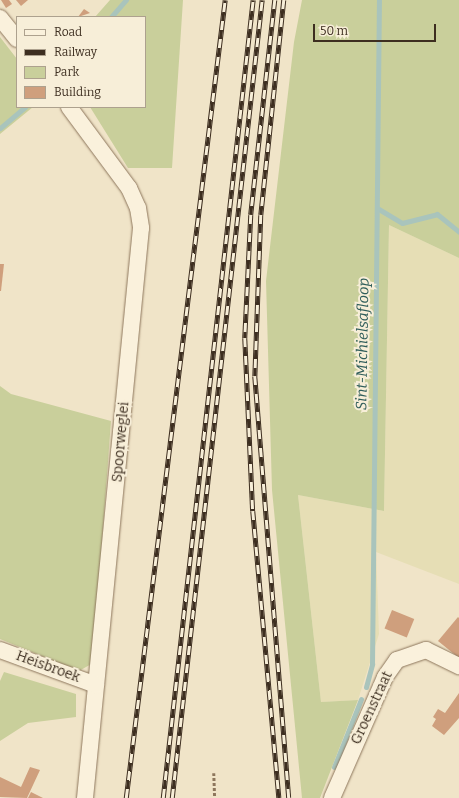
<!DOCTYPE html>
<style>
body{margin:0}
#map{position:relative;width:459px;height:798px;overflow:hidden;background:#f0e4c8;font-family:Bitter,serif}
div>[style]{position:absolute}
.farmland>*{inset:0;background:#e6deb5}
.green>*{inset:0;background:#c9cf9b}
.stream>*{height:5px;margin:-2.5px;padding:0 2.5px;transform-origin:2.5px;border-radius:2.5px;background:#a9c4bc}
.building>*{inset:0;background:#cf9f7d;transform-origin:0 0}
.path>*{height:2.5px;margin-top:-1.25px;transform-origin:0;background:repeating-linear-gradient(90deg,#8d765c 0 3px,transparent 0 5px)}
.roads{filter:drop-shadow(0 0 1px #8d765c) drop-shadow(0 0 1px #8d765c)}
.minor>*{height:16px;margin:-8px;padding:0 8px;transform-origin:8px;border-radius:8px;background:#faf1dc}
.rail>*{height:4.5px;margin-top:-2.25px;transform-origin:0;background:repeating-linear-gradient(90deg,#f7eed8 0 9px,#3d2e20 0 18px);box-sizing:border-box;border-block:1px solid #3d2e20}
span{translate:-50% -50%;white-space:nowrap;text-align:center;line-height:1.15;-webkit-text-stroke:4px #f7eed8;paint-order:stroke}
.street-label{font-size:14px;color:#3d2e20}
.water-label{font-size:15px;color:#2f5d5a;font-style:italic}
.legend{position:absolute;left:16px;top:16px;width:130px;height:92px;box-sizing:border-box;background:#f7eed8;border:1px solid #ada18e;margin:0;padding:5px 7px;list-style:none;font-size:12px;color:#3d2e20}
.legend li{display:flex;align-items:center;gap:8px;height:20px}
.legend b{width:20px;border:1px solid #ada18e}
.scale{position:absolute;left:313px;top:24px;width:123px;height:18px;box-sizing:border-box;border:2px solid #3d2e20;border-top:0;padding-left:5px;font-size:12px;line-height:14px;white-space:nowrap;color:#3d2e20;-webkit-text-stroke:3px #f7eed8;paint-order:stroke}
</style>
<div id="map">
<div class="farmland">
<div style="clip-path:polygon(389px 225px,459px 258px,459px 584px,376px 552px,379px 634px,358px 700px,321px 702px,298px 495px,384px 511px)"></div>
</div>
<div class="green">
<div style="clip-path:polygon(110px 0,183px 0,172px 168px,128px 168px,90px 107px,145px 107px,145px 17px,95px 17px)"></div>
<div style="clip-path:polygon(302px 0,459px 0,459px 258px,389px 225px,384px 511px,298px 495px,321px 702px,358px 700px,320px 798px,302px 798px,272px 490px,266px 281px,294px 42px)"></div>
<div style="clip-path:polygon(0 37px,17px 59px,17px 107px,33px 107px,0 134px)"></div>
<div style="clip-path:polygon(0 386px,11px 394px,111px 421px,93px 663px,79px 671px,0 639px)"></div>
<div style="clip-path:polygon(4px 672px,76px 694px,76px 717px,28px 723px,0 741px,0 681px)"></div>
</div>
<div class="stream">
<div style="left:111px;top:17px;width:23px;rotate:-49deg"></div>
<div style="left:0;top:128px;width:33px;rotate:-40deg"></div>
<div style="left:377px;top:208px;width:29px;rotate:31deg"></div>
<div style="left:402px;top:223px;width:36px;rotate:-14deg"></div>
<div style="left:437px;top:214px;width:28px;rotate:39deg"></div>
<div style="left:366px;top:687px;width:24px;rotate:-75deg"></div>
<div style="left:372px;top:664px;width:664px;rotate:-89.4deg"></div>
<div style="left:334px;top:767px;width:73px;rotate:-68.3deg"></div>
</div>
<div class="building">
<div style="clip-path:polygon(1px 0,9px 0,12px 4px,6px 8px)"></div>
<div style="clip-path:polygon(16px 0,28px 0,21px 6px)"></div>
<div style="clip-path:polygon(84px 9px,90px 13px,78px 17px)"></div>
<div style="clip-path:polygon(0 264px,4px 264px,1px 291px,0 291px)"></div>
<div style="left:392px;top:610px;width:24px;height:20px;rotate:22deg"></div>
<div style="clip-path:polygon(458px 617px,459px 618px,459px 658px,438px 641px)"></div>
<div style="clip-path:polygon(459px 693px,459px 718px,444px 735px,432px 726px,436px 719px,433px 717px,438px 709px,445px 713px)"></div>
<div style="clip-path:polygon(30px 767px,40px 770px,27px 798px,0 797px,0 777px,21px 787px)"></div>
<div style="clip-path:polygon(31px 792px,43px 798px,28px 798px)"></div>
</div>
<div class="path">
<div style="left:214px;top:773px;width:25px;rotate:88deg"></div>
</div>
<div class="roads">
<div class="minor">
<div style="left:0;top:18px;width:27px;rotate:51deg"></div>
<div style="left:69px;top:107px;width:101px;rotate:53.5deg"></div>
<div style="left:129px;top:188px;width:22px;rotate:66deg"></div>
<div style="left:138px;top:208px;width:20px;rotate:81deg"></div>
<div style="left:141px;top:228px;width:573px;rotate:95.61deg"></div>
<div style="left:0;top:650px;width:102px;rotate:20deg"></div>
<div style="left:332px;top:798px;width:132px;rotate:-66.3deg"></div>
<div style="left:385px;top:677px;width:21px;rotate:-55deg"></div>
<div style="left:397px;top:660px;width:31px;rotate:-19deg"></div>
<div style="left:426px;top:650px;width:37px;rotate:26deg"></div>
</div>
</div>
<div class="rail">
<div style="left:275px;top:0;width:216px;rotate:96.4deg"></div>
<div style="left:251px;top:215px;width:123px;rotate:92.8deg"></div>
<div style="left:245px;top:338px;width:173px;rotate:87.4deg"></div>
<div style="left:253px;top:511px;width:288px;rotate:84.8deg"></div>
<div style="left:284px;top:0;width:216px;rotate:96.1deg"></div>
<div style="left:261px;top:215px;width:161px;rotate:92.1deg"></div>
<div style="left:255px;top:376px;width:423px;rotate:85.4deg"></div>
<div style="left:126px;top:798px;width:804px;rotate:-82.93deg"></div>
<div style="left:163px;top:798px;width:803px;rotate:-83.57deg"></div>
<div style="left:172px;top:798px;width:803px;rotate:-83.57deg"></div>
</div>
<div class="street-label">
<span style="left:121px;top:442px;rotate:-85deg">Spoorweglei</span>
<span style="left:48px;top:667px;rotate:20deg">Heisbroek</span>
<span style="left:372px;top:708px;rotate:-65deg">Groenstraat</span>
</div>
<div class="water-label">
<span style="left:363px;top:344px;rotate:-89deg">Sint-Michielsafloop</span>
</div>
<ul class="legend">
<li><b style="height:5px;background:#faf1dc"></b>Road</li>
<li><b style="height:5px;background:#3d2e20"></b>Railway</li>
<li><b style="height:11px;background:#c9cf9b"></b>Park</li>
<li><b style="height:11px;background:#cf9f7d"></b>Building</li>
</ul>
<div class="scale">50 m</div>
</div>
